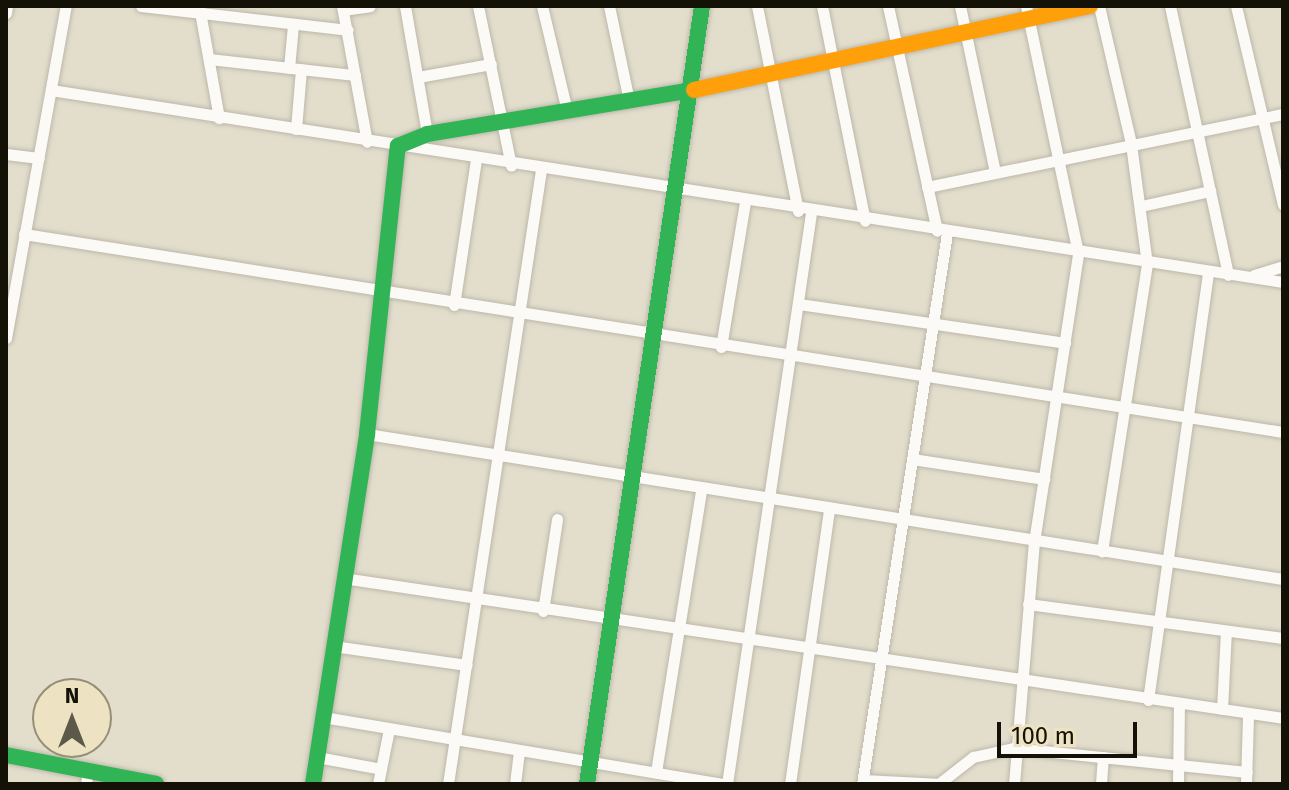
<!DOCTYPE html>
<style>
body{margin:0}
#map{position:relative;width:1289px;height:790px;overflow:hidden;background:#e3decc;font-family:"Fira Sans",sans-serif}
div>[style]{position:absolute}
.roads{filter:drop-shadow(0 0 2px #bcb8aa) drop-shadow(0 0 2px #bcb8aa)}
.street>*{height:11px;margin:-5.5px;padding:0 5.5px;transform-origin:5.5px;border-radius:5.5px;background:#fbfaf7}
.fast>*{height:16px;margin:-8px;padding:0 8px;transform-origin:8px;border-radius:8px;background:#30b455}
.slow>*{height:16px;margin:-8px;padding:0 8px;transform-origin:8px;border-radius:8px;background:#ff9f0a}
span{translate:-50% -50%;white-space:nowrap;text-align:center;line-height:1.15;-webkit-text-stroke:7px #ede3c2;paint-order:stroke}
.frame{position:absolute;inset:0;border:8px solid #141106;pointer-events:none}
.north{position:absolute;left:32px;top:678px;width:80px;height:80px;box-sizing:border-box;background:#ede3c2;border:2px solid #968f77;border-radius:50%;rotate:0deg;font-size:22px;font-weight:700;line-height:32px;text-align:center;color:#141106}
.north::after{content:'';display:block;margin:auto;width:28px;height:36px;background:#5c594b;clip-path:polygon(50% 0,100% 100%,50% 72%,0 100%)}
.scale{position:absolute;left:997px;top:722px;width:140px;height:36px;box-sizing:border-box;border:4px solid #141106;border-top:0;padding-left:10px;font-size:24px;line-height:28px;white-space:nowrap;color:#141106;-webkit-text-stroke:6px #ede3c2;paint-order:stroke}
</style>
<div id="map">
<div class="roads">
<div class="street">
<div style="left:141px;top:6px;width:208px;rotate:6.6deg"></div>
<div style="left:199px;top:6px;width:114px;rotate:79.9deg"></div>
<div style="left:342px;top:6px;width:138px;rotate:79.6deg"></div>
<div style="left:405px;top:6px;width:130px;rotate:80.2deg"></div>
<div style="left:478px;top:6px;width:163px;rotate:78.3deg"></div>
<div style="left:542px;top:6px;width:108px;rotate:76.6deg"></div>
<div style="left:609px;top:6px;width:97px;rotate:78.1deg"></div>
<div style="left:757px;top:6px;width:209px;rotate:78.7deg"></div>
<div style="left:822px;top:6px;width:219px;rotate:78.7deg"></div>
<div style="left:888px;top:6px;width:230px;rotate:77.7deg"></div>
<div style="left:960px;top:6px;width:170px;rotate:78.1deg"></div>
<div style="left:1099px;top:6px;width:142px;rotate:76.9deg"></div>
<div style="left:1131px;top:144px;width:121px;rotate:82.4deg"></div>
<div style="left:1147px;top:264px;width:291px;rotate:98.9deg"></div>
<div style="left:1170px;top:6px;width:275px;rotate:77.8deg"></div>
<div style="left:1236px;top:6px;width:204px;rotate:76.7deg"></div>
<div style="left:343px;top:10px;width:27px;rotate:-8deg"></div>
<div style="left:6px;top:13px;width:7px;rotate:-82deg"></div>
<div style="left:209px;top:59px;width:147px;rotate:6.3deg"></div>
<div style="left:289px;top:68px;width:43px;rotate:-84.7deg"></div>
<div style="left:418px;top:77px;width:74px;rotate:-10.1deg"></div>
<div style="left:51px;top:90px;width:1247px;rotate:8.86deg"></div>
<div style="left:296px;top:129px;width:60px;rotate:-85.2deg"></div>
<div style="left:6px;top:154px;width:33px;rotate:7deg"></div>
<div style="left:927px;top:187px;width:363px;rotate:-11.6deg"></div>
<div style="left:1141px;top:206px;width:71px;rotate:-12.3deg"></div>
<div style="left:24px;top:234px;width:1274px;rotate:8.94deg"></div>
<div style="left:1254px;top:275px;width:30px;rotate:-17deg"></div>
<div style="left:799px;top:304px;width:269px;rotate:8.3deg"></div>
<div style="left:454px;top:305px;width:147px;rotate:-81.4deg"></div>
<div style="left:6px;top:338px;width:337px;rotate:-79.8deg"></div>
<div style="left:721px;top:347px;width:147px;rotate:-80.6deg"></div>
<div style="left:367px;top:434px;width:927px;rotate:9deg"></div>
<div style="left:912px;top:459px;width:134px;rotate:8.6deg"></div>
<div style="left:343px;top:578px;width:950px;rotate:8.47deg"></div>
<div style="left:1028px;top:604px;width:257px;rotate:7.6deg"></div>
<div style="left:543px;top:611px;width:93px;rotate:-81.3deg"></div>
<div style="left:333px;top:646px;width:135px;rotate:8.1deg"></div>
<div style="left:1148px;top:700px;width:432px;rotate:-82deg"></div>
<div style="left:1222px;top:709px;width:78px;rotate:-87.1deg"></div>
<div style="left:323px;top:717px;width:408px;rotate:9.5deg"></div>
<div style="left:317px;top:757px;width:65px;rotate:10.6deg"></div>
<div style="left:656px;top:772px;width:284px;rotate:-80.9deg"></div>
<div style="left:863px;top:780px;width:78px;rotate:2.9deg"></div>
<div style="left:941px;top:782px;width:41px;rotate:-38deg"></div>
<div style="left:973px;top:757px;width:42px;rotate:-12.4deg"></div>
<div style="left:1014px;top:748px;width:234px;rotate:5.9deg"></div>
<div style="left:86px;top:784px;width:13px;rotate:-81deg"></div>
<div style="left:378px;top:784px;width:56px;rotate:-78.7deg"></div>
<div style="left:448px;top:784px;width:621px;rotate:-81.39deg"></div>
<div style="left:515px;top:784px;width:34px;rotate:-83deg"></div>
<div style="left:727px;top:784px;width:577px;rotate:-81.63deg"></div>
<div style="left:790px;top:784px;width:276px;rotate:-81.9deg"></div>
<div style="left:862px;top:784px;width:558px;rotate:-81.23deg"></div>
<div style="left:1014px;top:784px;width:243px;rotate:-85.3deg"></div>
<div style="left:1034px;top:542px;width:292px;rotate:-81.3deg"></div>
<div style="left:1078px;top:253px;width:252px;rotate:-101.9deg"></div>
<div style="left:1101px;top:784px;width:27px;rotate:-86deg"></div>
<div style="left:1178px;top:784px;width:79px;rotate:-89.3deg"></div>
<div style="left:1246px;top:784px;width:69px;rotate:-88.3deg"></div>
</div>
<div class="fast">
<div style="left:6px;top:755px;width:153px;rotate:10.9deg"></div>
<div style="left:313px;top:784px;width:354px;rotate:-81.2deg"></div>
<div style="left:367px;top:434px;width:290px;rotate:-83.9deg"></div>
<div style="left:398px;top:146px;width:31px;rotate:-22deg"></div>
<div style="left:427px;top:134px;width:271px;rotate:-9.4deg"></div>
<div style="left:587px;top:784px;width:786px;rotate:-81.59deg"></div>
</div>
<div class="slow">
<div style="left:694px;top:90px;width:405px;rotate:-12deg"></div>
</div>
</div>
<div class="frame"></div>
<div class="north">N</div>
<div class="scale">100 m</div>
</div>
